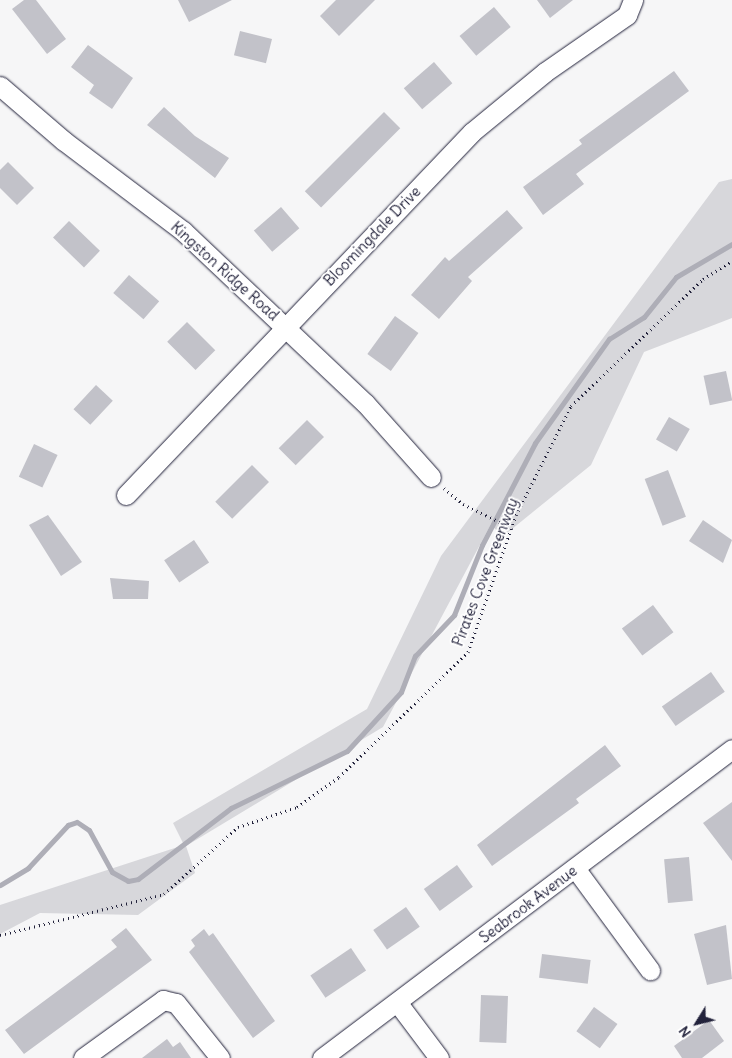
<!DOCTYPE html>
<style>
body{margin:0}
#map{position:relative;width:732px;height:1058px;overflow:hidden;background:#f6f6f7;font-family:Delius,sans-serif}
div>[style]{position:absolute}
.green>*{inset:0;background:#d7d7db}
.stream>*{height:5px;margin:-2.5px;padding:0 2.5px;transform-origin:2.5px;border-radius:2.5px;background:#aeaeb7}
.building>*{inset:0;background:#c2c2c9;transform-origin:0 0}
.path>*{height:3px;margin-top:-1.5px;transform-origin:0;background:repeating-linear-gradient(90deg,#22223b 0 1px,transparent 0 5px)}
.roads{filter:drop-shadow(0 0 1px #22223b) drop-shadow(0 0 1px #22223b)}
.street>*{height:19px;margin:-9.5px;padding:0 9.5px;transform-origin:9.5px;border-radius:9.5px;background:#fff}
span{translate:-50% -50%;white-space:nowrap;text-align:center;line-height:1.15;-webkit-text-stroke:4px #fff;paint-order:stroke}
.street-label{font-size:15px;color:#22223b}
.north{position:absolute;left:672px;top:998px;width:50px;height:50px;-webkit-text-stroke:4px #fff;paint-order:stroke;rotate:234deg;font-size:14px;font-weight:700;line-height:20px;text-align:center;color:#22223b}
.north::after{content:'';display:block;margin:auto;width:18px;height:22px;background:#22223b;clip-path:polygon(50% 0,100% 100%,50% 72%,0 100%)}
</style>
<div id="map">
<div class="green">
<div style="clip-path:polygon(732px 179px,732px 318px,644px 352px,591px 465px,502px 537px,491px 524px,383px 727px,186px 846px,195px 873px,138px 915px,40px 913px,0 934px,0 905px,184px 845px,173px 823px,367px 709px,441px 556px,719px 182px)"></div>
</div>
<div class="stream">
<div style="left:0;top:885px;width:33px;rotate:-31deg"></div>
<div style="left:28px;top:868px;width:59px;rotate:-47.1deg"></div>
<div style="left:68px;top:825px;width:9px;rotate:-18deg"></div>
<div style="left:77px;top:822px;width:14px;rotate:34deg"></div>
<div style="left:89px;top:830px;width:48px;rotate:61.3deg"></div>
<div style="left:112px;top:872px;width:18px;rotate:29deg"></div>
<div style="left:128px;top:881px;width:10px;rotate:-11deg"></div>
<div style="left:138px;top:879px;width:117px;rotate:-37.4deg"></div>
<div style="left:231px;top:808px;width:129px;rotate:-26.2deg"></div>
<div style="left:347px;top:751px;width:80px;rotate:-47.5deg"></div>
<div style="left:401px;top:692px;width:39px;rotate:-69deg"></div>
<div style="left:415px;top:656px;width:57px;rotate:-46.4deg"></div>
<div style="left:454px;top:615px;width:75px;rotate:-68.2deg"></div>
<div style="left:482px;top:545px;width:115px;rotate:-62.5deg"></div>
<div style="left:535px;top:443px;width:128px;rotate:-54.6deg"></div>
<div style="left:609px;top:339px;width:41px;rotate:-32.2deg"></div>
<div style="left:644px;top:317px;width:51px;rotate:-51.3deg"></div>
<div style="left:676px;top:277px;width:65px;rotate:-30.5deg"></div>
</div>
<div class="building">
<div style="clip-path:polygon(24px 0,36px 0,66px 39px,47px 54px,12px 9px)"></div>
<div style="clip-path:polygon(178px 0,232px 0,189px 22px)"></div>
<div style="clip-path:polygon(336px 0,375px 0,339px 36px,320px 16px)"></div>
<div style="clip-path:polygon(537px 0,573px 0,550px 18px)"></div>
<div style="left:494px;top:7px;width:26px;height:45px;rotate:50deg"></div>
<div style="left:240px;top:31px;width:33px;height:25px;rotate:14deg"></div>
<div style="clip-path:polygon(88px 45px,133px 78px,112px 109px,89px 93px,94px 85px,71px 67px)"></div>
<div style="left:434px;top:62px;width:28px;height:40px;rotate:49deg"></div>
<div style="clip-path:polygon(674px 71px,689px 91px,576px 174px,584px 184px,543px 215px,523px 187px,582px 144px,579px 140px)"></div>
<div style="clip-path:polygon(164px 107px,195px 136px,229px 158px,215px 178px,147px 125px)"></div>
<div style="left:384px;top:112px;width:23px;height:112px;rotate:45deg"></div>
<div style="clip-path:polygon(8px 162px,34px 188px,17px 205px,0 188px,0 170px)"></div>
<div style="left:281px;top:207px;width:28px;height:36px;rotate:49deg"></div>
<div style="clip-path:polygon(507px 210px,523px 228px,468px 277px,472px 281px,439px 319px,411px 295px,445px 257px,449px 261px)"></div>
<div style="left:69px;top:221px;width:43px;height:23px;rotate:44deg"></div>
<div style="left:129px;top:275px;width:40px;height:24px;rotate:41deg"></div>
<div style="left:395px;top:316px;width:29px;height:47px;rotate:36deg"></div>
<div style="left:187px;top:322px;width:40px;height:28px;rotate:45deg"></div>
<div style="left:726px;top:371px;width:30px;height:23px;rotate:78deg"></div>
<div style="left:96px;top:385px;width:23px;height:33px;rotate:43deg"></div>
<div style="left:669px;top:417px;width:24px;height:26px;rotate:30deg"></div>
<div style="left:307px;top:420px;width:24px;height:40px;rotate:45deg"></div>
<div style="left:34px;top:444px;width:26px;height:36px;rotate:25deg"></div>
<div style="left:252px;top:465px;width:24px;height:52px;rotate:45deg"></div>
<div style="left:668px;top:470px;width:50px;height:25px;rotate:69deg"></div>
<div style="clip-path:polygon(48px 515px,82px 562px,61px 576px,29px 525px)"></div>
<div style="clip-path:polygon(703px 520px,732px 540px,723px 563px,689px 541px)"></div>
<div style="left:194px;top:540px;width:27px;height:36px;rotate:56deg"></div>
<div style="clip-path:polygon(110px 578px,149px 581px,148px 599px,113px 599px)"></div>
<div style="left:653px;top:605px;width:34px;height:39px;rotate:53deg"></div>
<div style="left:711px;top:672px;width:24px;height:60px;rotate:55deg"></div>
<div style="clip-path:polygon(605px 745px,621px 766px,576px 799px,579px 803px,492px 866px,477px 845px)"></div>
<div style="clip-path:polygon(732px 802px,732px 861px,703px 823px)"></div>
<div style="left:689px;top:857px;width:44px;height:25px;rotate:85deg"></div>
<div style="left:457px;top:865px;width:27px;height:41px;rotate:54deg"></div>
<div style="left:406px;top:907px;width:24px;height:40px;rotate:55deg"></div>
<div style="clip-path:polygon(726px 925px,732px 979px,707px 985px,694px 934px)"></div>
<div style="clip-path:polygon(126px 928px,152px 960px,24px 1054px,5px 1030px,117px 947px,111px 940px)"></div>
<div style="clip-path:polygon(204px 929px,209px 936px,213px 933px,275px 1021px,253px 1038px,189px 952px,195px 946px,191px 940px)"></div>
<div style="left:351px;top:948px;width:27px;height:49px;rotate:56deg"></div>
<div style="left:542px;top:954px;width:49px;height:24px;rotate:7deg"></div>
<div style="left:481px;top:995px;width:27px;height:47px;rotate:2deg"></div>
<div style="left:594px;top:1007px;width:29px;height:30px;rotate:36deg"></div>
<div style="clip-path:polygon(709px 1020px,724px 1041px,702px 1058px,682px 1058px,674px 1046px)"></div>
<div style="clip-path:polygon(167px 1039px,173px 1047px,180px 1042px,191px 1058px,142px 1058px)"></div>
</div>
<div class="path">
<div style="left:444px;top:488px;width:25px;rotate:40deg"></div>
<div style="left:463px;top:504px;width:55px;rotate:26.1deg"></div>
<div style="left:0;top:935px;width:169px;rotate:-14deg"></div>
<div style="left:164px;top:894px;width:100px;rotate:-42.2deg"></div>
<div style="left:238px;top:827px;width:62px;rotate:-18.7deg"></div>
<div style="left:297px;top:807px;width:52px;rotate:-35.5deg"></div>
<div style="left:339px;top:777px;width:180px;rotate:-44.1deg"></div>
<div style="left:468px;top:652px;width:145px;rotate:-70.7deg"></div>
<div style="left:516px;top:515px;width:122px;rotate:-63.2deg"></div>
<div style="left:571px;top:406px;width:183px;rotate:-43.9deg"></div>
<div style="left:703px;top:279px;width:34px;rotate:-32deg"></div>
</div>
<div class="roads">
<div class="street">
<div style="left:0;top:86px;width:84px;rotate:40.7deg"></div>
<div style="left:64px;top:141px;width:149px;rotate:37.1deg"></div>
<div style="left:183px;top:231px;width:250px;rotate:43.4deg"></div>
<div style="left:365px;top:403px;width:99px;rotate:48.3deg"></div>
<div style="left:126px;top:495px;width:501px;rotate:-46.37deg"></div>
<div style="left:472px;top:132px;width:94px;rotate:-39.4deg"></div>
<div style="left:545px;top:72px;width:100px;rotate:-34.8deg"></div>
<div style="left:627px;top:15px;width:16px;rotate:-68deg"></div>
<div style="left:575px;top:868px;width:127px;rotate:53.7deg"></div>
<div style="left:397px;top:1002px;width:70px;rotate:53.1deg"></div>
<div style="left:83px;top:1058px;width:99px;rotate:-35.9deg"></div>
<div style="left:163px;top:1000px;width:13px;rotate:13deg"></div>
<div style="left:176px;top:1003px;width:70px;rotate:51.3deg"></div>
<div style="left:322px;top:1058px;width:513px;rotate:-37deg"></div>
</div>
</div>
<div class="street-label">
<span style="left:372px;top:236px;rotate:-46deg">Bloomingdale Drive</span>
<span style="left:225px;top:271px;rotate:42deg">Kingston Ridge Road</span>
<span style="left:485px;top:572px;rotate:-69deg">Pirates Cove Greenway</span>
<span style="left:528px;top:904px;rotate:-37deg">Seabrook Avenue</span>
</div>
<div class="north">N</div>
</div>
